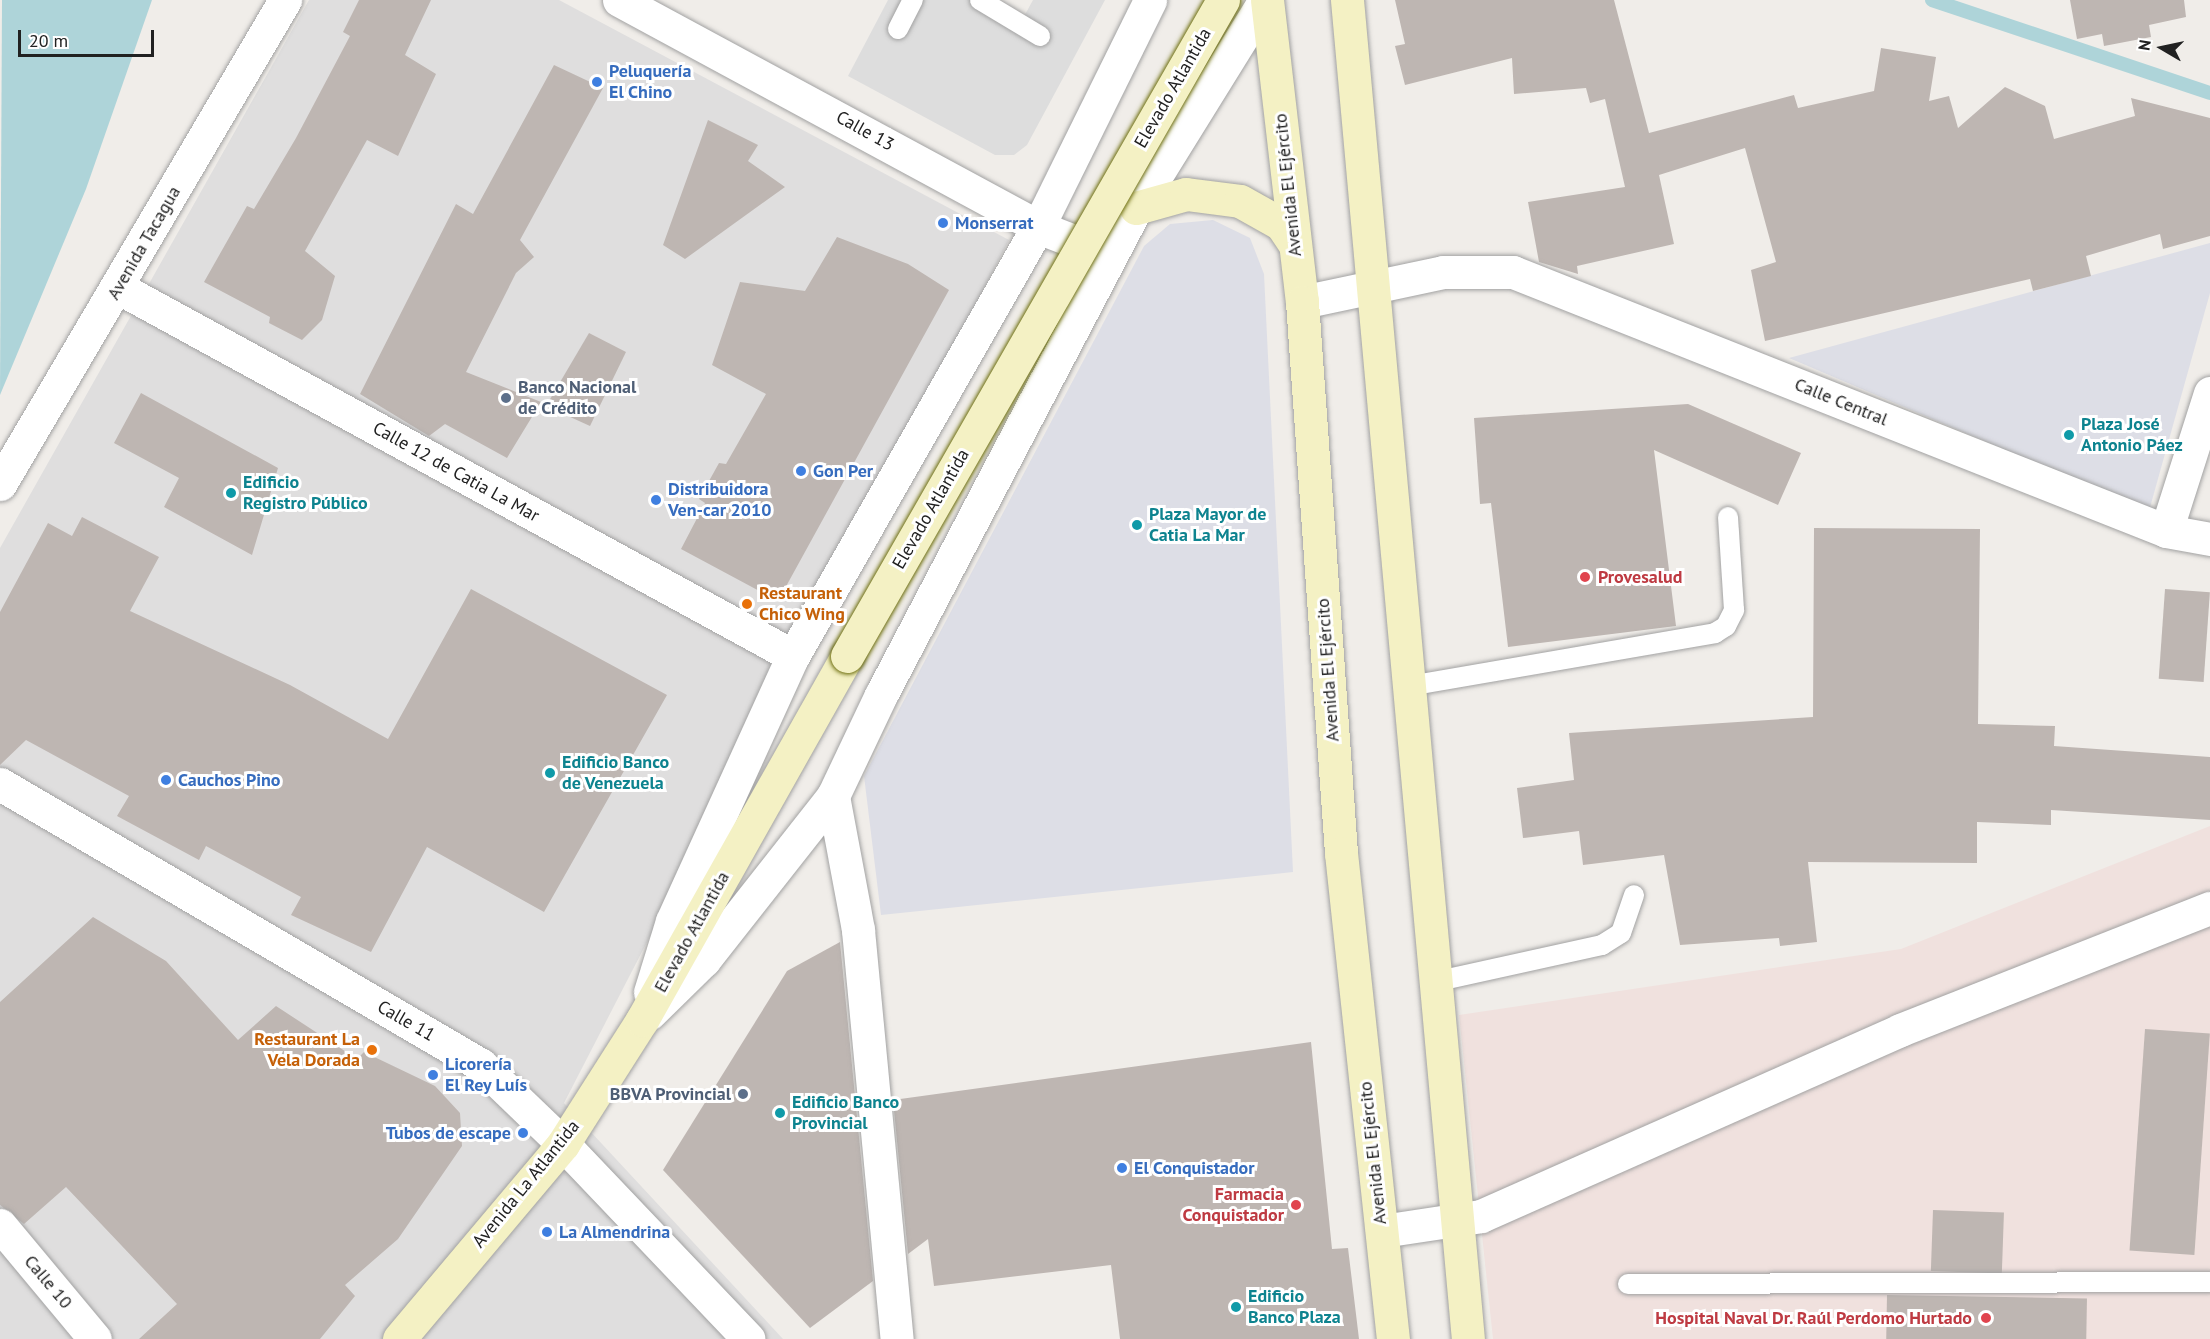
<!DOCTYPE html>
<meta charset="utf-8">
<style>
body{margin:0}
#map{position:relative;width:2210px;height:1339px;overflow:hidden;background:#f0ede9;font-family:"PT Sans",sans-serif}
div>[style]{position:absolute}
.residential>*{inset:0;background:#dfdede}
.military>*{inset:0;background:#f0e1de}
.parking>*{inset:0;background:#ddd}
.plaza>*{inset:0;background:#dddee6}
.water>*{inset:0;background:#aed4d9}
.stream>*{height:14px;margin:-7px;padding:0 7px;transform-origin:7px;border-radius:7px;background:#aed4d9}
.building>*{inset:0;background:#beb6b2;transform-origin:0 0}
.roads{filter:drop-shadow(0 0 2px #a2a2a2) drop-shadow(0 0 2px #a2a2a2)}
.lane>*{height:20px;margin:-10px;padding:0 10px;transform-origin:10px;border-radius:10px;background:#fff}
.street>*{height:33px;margin:-16.5px;padding:0 16.5px;transform-origin:16.5px;border-radius:16.5px;background:#fff}
.secondary>*{height:33px;margin:-16.5px;padding:0 16.5px;transform-origin:16.5px;border-radius:16.5px;background:#f4f1c4}
.bridges{filter:drop-shadow(0 0 2px #6f7011) drop-shadow(0 0 2px #6f7011)}
.secondary-bridge>*{height:33px;margin:-16.5px;padding:0 16.5px;transform-origin:16.5px;border-radius:16.5px;background:#f4f1c4}
.dots>*{width:16px;height:16px;translate:-50% -50%;box-sizing:border-box;border:3px solid #fff;border-radius:50%}
span{translate:-50% -50%;white-space:nowrap;text-align:center;line-height:1.15;-webkit-text-stroke:6px #fff;paint-order:stroke}
.shop-label{font-size:18px;color:#366cbe;font-weight:700}
.left{translate:0 -50%;text-align:left}
.right{translate:-100% -50%;text-align:right}
.street-label{font-size:18px;color:#212121}
.service-label{font-size:18px;color:#4e5e75;font-weight:700}
.culture-label{font-size:18px;color:#0d838f;font-weight:700}
.health-label{font-size:18px;color:#be3a42;font-weight:700}
.food-label{font-size:18px;color:#c56008;font-weight:700}
.north{position:absolute;left:2132px;top:18px;width:60px;height:60px;-webkit-text-stroke:4px #fff;paint-order:stroke;rotate:279deg;font-size:16px;font-weight:700;line-height:24px;text-align:center;color:#212121}
.north::after{content:'';display:block;margin:auto;width:21px;height:27px;background:#212121;clip-path:polygon(50% 0,100% 100%,50% 72%,0 100%)}
.scale{position:absolute;left:18px;top:30px;width:136px;height:27px;box-sizing:border-box;border:3px solid #212121;border-top:0;padding-left:8px;font-size:18px;line-height:21px;white-space:nowrap;color:#212121;-webkit-text-stroke:4px #fff;paint-order:stroke}
</style>
<div id="map">
<div class="residential">
<div style="clip-path:polygon(309px 0,559px 0,1009px 240px,564px 1103px,783px 1339px,0 1339px,0 548px)"></div>
</div>
<div class="military">
<div style="clip-path:polygon(2210px 826px,2210px 1339px,1493px 1339px,1459px 1015px,1901px 949px)"></div>
</div>
<div class="parking">
<div style="clip-path:polygon(888px 0,984px 0,1022px 20px,1033px 0,1105px 0,1027px 145px,1014px 155px,995px 155px,848px 76px)"></div>
</div>
<div class="plaza">
<div style="clip-path:polygon(1213px 220px,1250px 238px,1264px 274px,1293px 872px,881px 915px,864px 776px,1144px 246px,1170px 224px)"></div>
<div style="clip-path:polygon(2210px 243px,2210px 293px,2149px 511px,1789px 358px)"></div>
</div>
<div class="water">
<div style="clip-path:polygon(2px 0,152px 0,86px 189px,0 395px)"></div>
</div>
<div class="stream">
<div style="left:1932px;top:0;width:293px;rotate:18.5deg"></div>
</div>
<div class="building">
<div style="clip-path:polygon(359px 0,431px 0,405px 55px,436px 74px,398px 156px,367px 140px,305px 251px,335px 276px,322px 320px,302px 340px,269px 323px,270px 317px,204px 282px,247px 206px,254px 209px,296px 138px,350px 36px,343px 32px)"></div>
<div style="clip-path:polygon(1395px 0,1614px 0,1649px 133px,1794px 95px,1798px 108px,1874px 91px,1881px 48px,1936px 57px,1929px 101px,1949px 96px,1958px 128px,2005px 87px,2045px 106px,2054px 139px,2135px 116px,2131px 98px,2210px 118px,2210px 236px,2163px 249px,2160px 234px,2086px 256px,2091px 276px,2033px 291px,2030px 279px,1765px 341px,1751px 270px,1776px 262px,1745px 148px,1659px 175px,1674px 244px,1577px 266px,1578px 274px,1539px 262px,1528px 202px,1625px 187px,1605px 99px,1590px 103px,1586px 88px,1514px 94px,1512px 58px,1405px 85px,1395px 46px,1405px 44px)"></div>
<div style="clip-path:polygon(2070px 0,2184px 0,2186px 17px,2149px 25px,2151px 37px,2104px 46px,2102px 34px,2077px 39px)"></div>
<div style="clip-path:polygon(554px 65px,603px 88px,520px 240px,534px 257px,516px 273px,466px 372px,541px 402px,507px 458px,445px 424px,429px 436px,360px 394px,456px 204px,473px 214px)"></div>
<div style="clip-path:polygon(708px 120px,758px 145px,748px 161px,785px 187px,685px 259px,663px 245px)"></div>
<div style="clip-path:polygon(837px 237px,908px 264px,949px 290px,778px 601px,681px 549px,705px 503px,699px 499px,719px 463px,726px 464px,766px 394px,712px 365px,740px 282px,805px 291px)"></div>
<div style="clip-path:polygon(589px 333px,626px 352px,590px 426px,546px 406px)"></div>
<div style="clip-path:polygon(141px 393px,278px 468px,252px 555px,164px 507px,179px 478px,114px 443px)"></div>
<div style="clip-path:polygon(1688px 404px,1801px 453px,1778px 505px,1654px 450px,1676px 626px,1508px 647px,1491px 503px,1480px 504px,1474px 418px)"></div>
<div style="clip-path:polygon(82px 517px,159px 557px,130px 611px,290px 685px,388px 739px,471px 589px,667px 695px,544px 912px,427px 847px,371px 952px,291px 915px,301px 897px,206px 846px,199px 860px,117px 816px,129px 796px,26px 740px,0 765px,0 612px,48px 523px,72px 536px)"></div>
<div style="clip-path:polygon(1814px 528px,1980px 529px,1978px 724px,2055px 726px,2054px 746px,2210px 757px,2210px 820px,2051px 810px,2051px 825px,1977px 822px,1977px 863px,1808px 862px,1817px 942px,1780px 946px,1779px 938px,1680px 945px,1664px 855px,1583px 865px,1579px 831px,1523px 838px,1517px 788px,1574px 780px,1569px 733px,1813px 717px)"></div>
<div style="left:2165px;top:589px;width:45px;height:90px;rotate:4deg"></div>
<div style="clip-path:polygon(93px 917px,166px 961px,238px 1040px,276px 1006px,357px 1059px,364px 1052px,435px 1086px,460px 1113px,462px 1146px,398px 1239px,345px 1285px,355px 1296px,320px 1339px,139px 1339px,177px 1304px,66px 1187px,24px 1224px,0 1205px,0 1002px)"></div>
<div style="clip-path:polygon(840px 942px,873px 1281px,810px 1328px,663px 1170px,787px 971px)"></div>
<div style="left:2145px;top:1029px;width:65px;height:222px;rotate:4deg"></div>
<div style="clip-path:polygon(1311px 1042px,1332px 1249px,1348px 1248px,1359px 1339px,1120px 1339px,1111px 1265px,934px 1286px,928px 1239px,908px 1254px,893px 1100px)"></div>
<div style="left:1933px;top:1210px;width:71px;height:61px;rotate:2deg"></div>
<div style="left:1887px;top:1295px;width:200px;height:44px;rotate:1deg"></div>
</div>
<div class="roads">
<div class="lane">
<div style="left:980px;top:0;width:70px;rotate:31deg"></div>
<div style="left:898px;top:29px;width:33px;rotate:-63deg"></div>
<div style="left:1409px;top:686px;width:311px;rotate:-9.8deg"></div>
<div style="left:1715px;top:633px;width:13px;rotate:-32deg"></div>
<div style="left:1726px;top:626px;width:18px;rotate:-63deg"></div>
<div style="left:1734px;top:610px;width:93px;rotate:-93.7deg"></div>
<div style="left:1434px;top:982px;width:172px;rotate:-12.4deg"></div>
<div style="left:1602px;top:945px;width:22px;rotate:-32deg"></div>
<div style="left:1621px;top:933px;width:40px;rotate:-71.1deg"></div>
<div style="left:1628px;top:1284px;width:582px;rotate:-0.2deg"></div>
</div>
<div class="street">
<div style="left:619px;top:0;width:477px;rotate:28.4deg"></div>
<div style="left:1038px;top:227px;width:77px;rotate:21.3deg"></div>
<div style="left:119px;top:288px;width:768px;rotate:28.63deg"></div>
<div style="left:1302px;top:302px;width:144px;rotate:-12deg"></div>
<div style="left:1443px;top:272px;width:70px"></div>
<div style="left:1513px;top:272px;width:702px;rotate:21.63deg"></div>
<div style="left:2166px;top:531px;width:145px;rotate:-72.3deg"></div>
<div style="left:0;top:484px;width:562px;rotate:-59.51deg"></div>
<div style="left:2166px;top:531px;width:45px;rotate:10.3deg"></div>
<div style="left:0;top:784px;width:557px;rotate:30.29deg"></div>
<div style="left:481px;top:1065px;width:114px;rotate:43.9deg"></div>
<div style="left:563px;top:1144px;width:269px;rotate:46.4deg"></div>
<div style="left:833px;top:796px;width:136px;rotate:79.4deg"></div>
<div style="left:858px;top:930px;width:411px;rotate:84.6deg"></div>
<div style="left:650px;top:992px;width:74px;rotate:-72.8deg"></div>
<div style="left:672px;top:921px;width:291px;rotate:-65.5deg"></div>
<div style="left:793px;top:656px;width:494px;rotate:-60.3deg"></div>
<div style="left:1038px;top:227px;width:253px;rotate:-63.7deg"></div>
<div style="left:650px;top:1013px;width:76px;rotate:-44.5deg"></div>
<div style="left:704px;top:960px;width:209px;rotate:-51.8deg"></div>
<div style="left:833px;top:796px;width:112px;rotate:-64.6deg"></div>
<div style="left:881px;top:695px;width:550px;rotate:-62.36deg"></div>
<div style="left:1136px;top:208px;width:245px;rotate:-58.2deg"></div>
<div style="left:0;top:1225px;width:148px;rotate:50.2deg"></div>
<div style="left:1382px;top:1231px;width:100px;rotate:-8.6deg"></div>
<div style="left:1481px;top:1216px;width:458px;rotate:-23.9deg"></div>
<div style="left:1900px;top:1030px;width:333px;rotate:-21.5deg"></div>
</div>
<div class="secondary">
<div style="left:1267px;top:0;width:304px;rotate:83.4deg"></div>
<div style="left:1302px;top:302px;width:552px;rotate:85.95deg"></div>
<div style="left:1341px;top:853px;width:489px;rotate:83.9deg"></div>
<div style="left:1347px;top:0;width:1344px;rotate:84.84deg"></div>
<div style="left:1136px;top:208px;width:52px;rotate:-15.6deg"></div>
<div style="left:1186px;top:194px;width:54px;rotate:7.4deg"></div>
<div style="left:1240px;top:201px;width:47px;rotate:29.3deg"></div>
<div style="left:1281px;top:224px;width:25px;rotate:56deg"></div>
<div style="left:399px;top:1339px;width:255px;rotate:-49.9deg"></div>
<div style="left:563px;top:1144px;width:147px;rotate:-57.5deg"></div>
<div style="left:642px;top:1020px;width:418px;rotate:-60.6deg"></div>
</div>
</div>
<div class="bridges">
<div class="secondary-bridge">
<div style="left:847px;top:656px;width:756px;rotate:-60.18deg"></div>
</div>
</div>
<div class="dots">
<div style="left:597px;top:82px;background:#3f7fe0"></div>
<div style="left:943px;top:223px;background:#3f7fe0"></div>
<div style="left:506px;top:398px;background:#5c6f8a"></div>
<div style="left:2069px;top:435px;background:#0f9aa8"></div>
<div style="left:801px;top:471px;background:#3f7fe0"></div>
<div style="left:231px;top:493px;background:#0f9aa8"></div>
<div style="left:656px;top:500px;background:#3f7fe0"></div>
<div style="left:1137px;top:525px;background:#0f9aa8"></div>
<div style="left:1585px;top:577px;background:#e0444e"></div>
<div style="left:747px;top:604px;background:#e8710a"></div>
<div style="left:550px;top:773px;background:#0f9aa8"></div>
<div style="left:166px;top:780px;background:#3f7fe0"></div>
<div style="left:372px;top:1050px;background:#e8710a"></div>
<div style="left:433px;top:1075px;background:#3f7fe0"></div>
<div style="left:743px;top:1094px;background:#5c6f8a"></div>
<div style="left:780px;top:1113px;background:#0f9aa8"></div>
<div style="left:523px;top:1133px;background:#3f7fe0"></div>
<div style="left:1122px;top:1168px;background:#3f7fe0"></div>
<div style="left:1296px;top:1205px;background:#e0444e"></div>
<div style="left:547px;top:1232px;background:#3f7fe0"></div>
<div style="left:1236px;top:1307px;background:#0f9aa8"></div>
<div style="left:1986px;top:1318px;background:#e0444e"></div>
</div>
<div class="shop-label">
<span class="left" style="left:609px;top:82px">Peluquería<br>El Chino</span>
<span class="left" style="left:955px;top:223px">Monserrat</span>
<span class="left" style="left:813px;top:471px">Gon Per</span>
<span class="left" style="left:668px;top:500px">Distribuidora<br>Ven-car 2010</span>
<span class="left" style="left:178px;top:780px">Cauchos Pino</span>
<span class="left" style="left:445px;top:1075px">Licorería<br>El Rey Luís</span>
<span class="right" style="left:511px;top:1133px">Tubos de escape</span>
<span class="left" style="left:1134px;top:1168px">El Conquistador</span>
<span class="left" style="left:559px;top:1232px">La Almendrina</span>
</div>
<div class="street-label">
<span style="left:1173px;top:88px;rotate:-60deg">Elevado Atlantida</span>
<span style="left:865px;top:131px;rotate:29deg">Calle 13</span>
<span style="left:1288px;top:185px;rotate:-96deg">Avenida El Ejército</span>
<span style="left:144px;top:243px;rotate:-60deg">Avenida Tacagua</span>
<span style="left:1841px;top:402px;rotate:22deg">Calle Central</span>
<span style="left:456px;top:472px;rotate:29deg">Calle 12 de Catia La Mar</span>
<span style="left:931px;top:509px;rotate:-60deg">Elevado Atlantida</span>
<span style="left:1328px;top:670px;rotate:-94deg">Avenida El Ejército</span>
<span style="left:692px;top:932px;rotate:-61deg">Elevado Atlantida</span>
<span style="left:406px;top:1021px;rotate:30deg">Calle 11</span>
<span style="left:1373px;top:1153px;rotate:-96deg">Avenida El Ejército</span>
<span style="left:526px;top:1184px;rotate:-51deg">Avenida La Atlantida</span>
<span style="left:48px;top:1282px;rotate:50deg">Calle 10</span>
</div>
<div class="service-label">
<span class="left" style="left:518px;top:398px">Banco Nacional<br>de Crédito</span>
<span class="right" style="left:731px;top:1094px">BBVA Provincial</span>
</div>
<div class="culture-label">
<span class="left" style="left:2081px;top:435px">Plaza José<br>Antonio Páez</span>
<span class="left" style="left:243px;top:493px">Edificio<br>Registro Público</span>
<span class="left" style="left:1149px;top:525px">Plaza Mayor de<br>Catia La Mar</span>
<span class="left" style="left:562px;top:773px">Edificio Banco<br>de Venezuela</span>
<span class="left" style="left:792px;top:1113px">Edificio Banco<br>Provincial</span>
<span class="left" style="left:1248px;top:1307px">Edificio<br>Banco Plaza</span>
</div>
<div class="health-label">
<span class="left" style="left:1598px;top:577px">Provesalud</span>
<span class="right" style="left:1284px;top:1205px">Farmacia<br>Conquistador</span>
<span class="right" style="left:1972px;top:1318px">Hospital Naval Dr. Raúl Perdomo Hurtado</span>
</div>
<div class="food-label">
<span class="left" style="left:759px;top:604px">Restaurant<br>Chico Wing</span>
<span class="right" style="left:360px;top:1050px">Restaurant La<br>Vela Dorada</span>
</div>
<div class="north">N</div>
<div class="scale">20 m</div>
</div>
